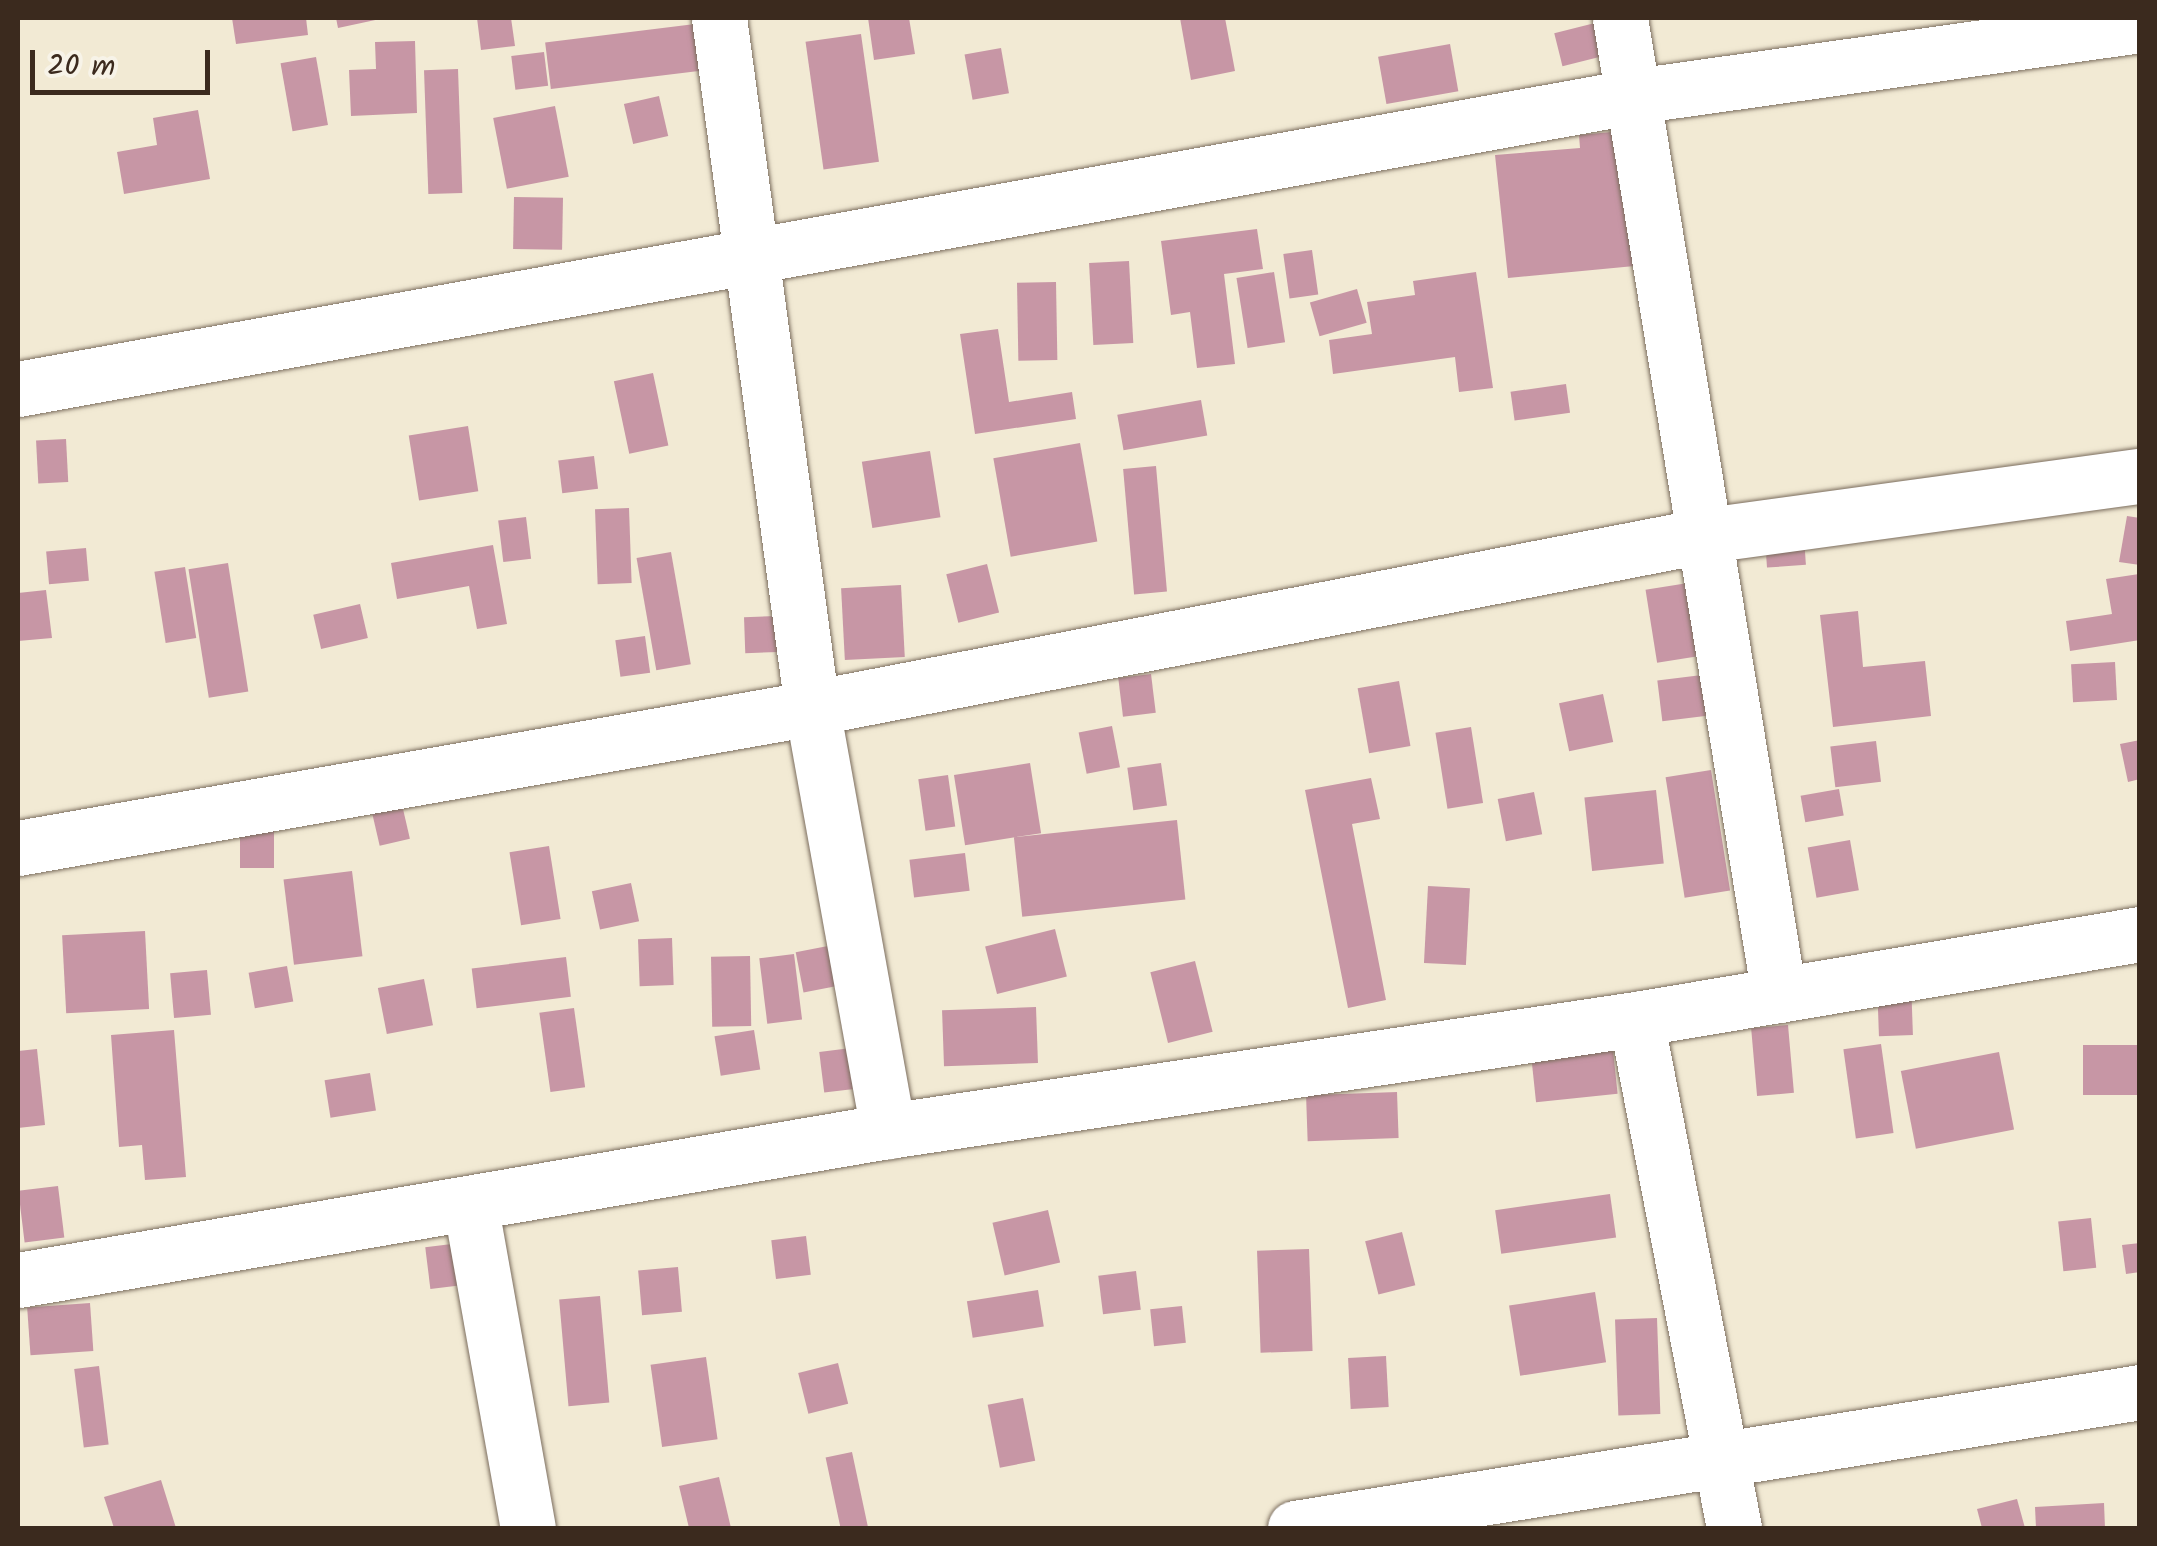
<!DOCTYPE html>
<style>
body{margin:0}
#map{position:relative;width:2157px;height:1546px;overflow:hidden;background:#f2ead4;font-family:Kalam,sans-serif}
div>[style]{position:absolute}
.building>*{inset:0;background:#c796a5;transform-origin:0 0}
.roads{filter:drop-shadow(0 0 2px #7b6d5e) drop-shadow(0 0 2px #7b6d5e)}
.minor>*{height:55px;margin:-27.5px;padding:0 27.5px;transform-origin:27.5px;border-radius:27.5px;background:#fff}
span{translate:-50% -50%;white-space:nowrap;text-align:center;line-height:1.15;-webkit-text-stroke:8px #f7f3e8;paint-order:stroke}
.frame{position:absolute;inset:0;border:20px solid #3b2a1e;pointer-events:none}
.scale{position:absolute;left:30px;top:50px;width:180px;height:45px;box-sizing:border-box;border:5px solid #3b2a1e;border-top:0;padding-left:12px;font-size:30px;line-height:35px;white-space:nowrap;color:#3b2a1e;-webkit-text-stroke:8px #f7f3e8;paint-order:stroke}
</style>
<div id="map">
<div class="building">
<div style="clip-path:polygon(232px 18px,306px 18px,308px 35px,236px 44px)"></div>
<div style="clip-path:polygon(336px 18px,380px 18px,380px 19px,338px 28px)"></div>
<div style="clip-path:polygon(477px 18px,511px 18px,515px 46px,481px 50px)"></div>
<div style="clip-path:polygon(868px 18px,909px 18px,915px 54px,874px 60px)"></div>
<div style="clip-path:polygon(1180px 18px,1225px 18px,1235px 71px,1191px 80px)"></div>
<div style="left:1595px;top:23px;width:34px;height:42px;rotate:76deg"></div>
<div style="left:695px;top:24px;width:47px;height:151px;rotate:83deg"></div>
<div style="left:861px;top:34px;width:129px;height:56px;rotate:82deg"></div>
<div style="clip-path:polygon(415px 41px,417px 113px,351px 116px,349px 70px,376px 69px,375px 42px)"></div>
<div style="left:1450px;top:44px;width:48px;height:73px;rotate:80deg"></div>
<div style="left:1001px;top:48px;width:46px;height:37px;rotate:80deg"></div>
<div style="left:544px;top:52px;width:34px;height:33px;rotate:83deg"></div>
<div style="left:316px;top:57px;width:69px;height:36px;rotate:80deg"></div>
<div style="left:458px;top:69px;width:124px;height:34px;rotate:88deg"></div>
<div style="left:659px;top:96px;width:41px;height:36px;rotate:77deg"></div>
<div style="left:555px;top:106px;width:72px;height:63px;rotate:79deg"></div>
<div style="clip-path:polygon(198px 110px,210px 179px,124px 194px,117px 152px,157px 145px,153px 118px)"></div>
<div style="clip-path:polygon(1633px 130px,1645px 265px,1508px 278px,1495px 155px,1580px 148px,1579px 135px)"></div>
<div style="left:514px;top:197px;width:49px;height:52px;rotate:1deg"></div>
<div style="clip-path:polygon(1257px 229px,1263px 269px,1224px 274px,1235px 364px,1197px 368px,1190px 312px,1171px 315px,1161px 241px)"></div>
<div style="left:1312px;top:250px;width:45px;height:29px;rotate:82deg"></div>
<div style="left:1129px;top:261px;width:82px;height:40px;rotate:87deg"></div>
<div style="left:1274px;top:272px;width:71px;height:38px;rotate:81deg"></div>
<div style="clip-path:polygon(1476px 272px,1493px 388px,1459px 392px,1455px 357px,1333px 374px,1329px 340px,1372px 334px,1367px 302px,1415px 295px,1413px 281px)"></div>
<div style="left:1056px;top:282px;width:78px;height:39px;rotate:89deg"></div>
<div style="left:1357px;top:289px;width:35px;height:49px;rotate:74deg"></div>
<div style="clip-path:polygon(998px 329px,1009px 402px,1072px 392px,1076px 419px,975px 434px,960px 334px)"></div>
<div style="left:653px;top:373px;width:74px;height:40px;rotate:78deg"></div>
<div style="left:1566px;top:384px;width:29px;height:56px;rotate:82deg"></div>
<div style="left:1201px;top:400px;width:36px;height:85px;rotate:80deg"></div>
<div style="left:468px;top:426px;width:66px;height:60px;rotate:81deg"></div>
<div style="left:66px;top:439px;width:43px;height:30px;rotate:87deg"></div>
<div style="left:1080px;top:443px;width:100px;height:88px;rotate:80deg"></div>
<div style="left:930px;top:451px;width:67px;height:69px;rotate:81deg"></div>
<div style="left:594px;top:456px;width:33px;height:36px;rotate:83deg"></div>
<div style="left:1156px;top:466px;width:126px;height:33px;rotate:85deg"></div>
<div style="left:629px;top:508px;width:75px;height:34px;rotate:88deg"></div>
<div style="left:1802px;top:509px;width:56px;height:39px;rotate:86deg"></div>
<div style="clip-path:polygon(2127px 516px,2140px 518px,2140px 565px,2119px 562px)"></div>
<div style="left:526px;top:517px;width:42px;height:28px;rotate:83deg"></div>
<div style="clip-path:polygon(493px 545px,507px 624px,477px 629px,469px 586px,397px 599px,391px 563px)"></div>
<div style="left:86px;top:548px;width:33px;height:40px;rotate:85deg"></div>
<div style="left:671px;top:552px;width:114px;height:35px;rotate:80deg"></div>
<div style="left:228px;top:563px;width:130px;height:40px;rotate:81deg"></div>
<div style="left:987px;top:564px;width:50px;height:42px;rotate:76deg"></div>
<div style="left:185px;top:567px;width:72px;height:31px;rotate:81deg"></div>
<div style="clip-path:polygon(2139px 574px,2140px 640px,2070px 651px,2066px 621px,2112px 614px,2106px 579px)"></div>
<div style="left:1688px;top:583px;width:74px;height:43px;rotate:81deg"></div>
<div style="left:901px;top:585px;width:72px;height:60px;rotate:87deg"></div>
<div style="clip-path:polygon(46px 590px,52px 638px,18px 641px,18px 593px)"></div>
<div style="left:360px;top:604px;width:35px;height:48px;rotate:77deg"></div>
<div style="clip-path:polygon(1858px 611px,1863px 667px,1925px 661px,1931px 716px,1833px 727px,1820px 615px)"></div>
<div style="left:777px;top:616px;width:36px;height:33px;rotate:88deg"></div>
<div style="left:645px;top:636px;width:37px;height:30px;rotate:82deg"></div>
<div style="left:2115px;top:662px;width:38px;height:44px;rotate:87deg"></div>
<div style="left:1151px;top:674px;width:39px;height:33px;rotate:83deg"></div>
<div style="left:1702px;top:675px;width:41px;height:45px;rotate:83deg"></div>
<div style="left:1399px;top:681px;width:66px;height:42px;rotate:80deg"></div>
<div style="left:1603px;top:694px;width:49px;height:45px;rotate:78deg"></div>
<div style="left:1112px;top:726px;width:42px;height:34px;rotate:79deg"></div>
<div style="left:1471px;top:727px;width:77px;height:36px;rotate:81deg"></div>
<div style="clip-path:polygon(2140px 740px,2140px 779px,2128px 782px,2120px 744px)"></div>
<div style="left:1876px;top:741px;width:41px;height:46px;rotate:83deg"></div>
<div style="left:1030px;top:763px;width:71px;height:77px;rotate:81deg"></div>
<div style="left:1161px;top:763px;width:43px;height:34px;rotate:82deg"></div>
<div style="left:1711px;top:770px;width:122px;height:46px;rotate:81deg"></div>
<div style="left:948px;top:775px;width:52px;height:30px;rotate:82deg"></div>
<div style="clip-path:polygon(1371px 778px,1380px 819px,1352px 824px,1386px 1000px,1348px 1008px,1305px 790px)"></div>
<div style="left:1839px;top:789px;width:27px;height:39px;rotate:80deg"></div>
<div style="left:1656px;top:790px;width:74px;height:72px;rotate:84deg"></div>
<div style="left:1534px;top:792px;width:43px;height:37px;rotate:79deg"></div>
<div style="left:400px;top:796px;width:44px;height:31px;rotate:77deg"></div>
<div style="left:1177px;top:820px;width:80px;height:164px;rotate:84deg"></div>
<div style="left:240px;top:824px;width:34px;height:44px"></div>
<div style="left:1850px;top:840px;width:51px;height:43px;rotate:80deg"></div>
<div style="left:549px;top:846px;width:74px;height:40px;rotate:81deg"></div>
<div style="left:965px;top:853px;width:38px;height:56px;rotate:83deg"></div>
<div style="left:352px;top:871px;width:86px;height:69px;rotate:83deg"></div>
<div style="left:631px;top:883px;width:39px;height:40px;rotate:78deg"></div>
<div style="left:1428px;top:886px;width:42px;height:77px;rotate:3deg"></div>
<div style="left:1055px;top:929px;width:49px;height:72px;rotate:76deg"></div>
<div style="left:145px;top:931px;width:78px;height:83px;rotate:87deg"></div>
<div style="left:672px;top:938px;width:47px;height:34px;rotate:88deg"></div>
<div style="left:833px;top:945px;width:41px;height:38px;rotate:79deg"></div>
<div style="left:794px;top:954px;width:66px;height:35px;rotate:83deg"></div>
<div style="left:750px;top:956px;width:70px;height:39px;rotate:89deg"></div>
<div style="left:566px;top:957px;width:40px;height:95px;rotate:83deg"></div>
<div style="left:1195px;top:961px;width:73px;height:46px;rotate:76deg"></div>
<div style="left:287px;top:966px;width:36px;height:39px;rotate:80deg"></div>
<div style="left:207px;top:970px;width:45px;height:37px;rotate:85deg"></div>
<div style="left:424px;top:979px;width:47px;height:47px;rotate:79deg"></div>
<div style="left:1911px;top:980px;width:55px;height:34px;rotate:88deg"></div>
<div style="left:1036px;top:1007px;width:56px;height:94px;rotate:88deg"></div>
<div style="left:574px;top:1008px;width:80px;height:35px;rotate:82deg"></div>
<div style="left:1788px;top:1025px;width:68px;height:37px;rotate:85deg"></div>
<div style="clip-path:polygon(174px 1030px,186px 1177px,145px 1180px,142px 1145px,119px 1147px,111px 1035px)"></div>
<div style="left:754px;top:1030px;width:40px;height:40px;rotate:81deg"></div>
<div style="left:1881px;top:1044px;width:90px;height:38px;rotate:82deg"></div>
<div style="left:2140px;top:1045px;width:50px;height:57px;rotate:90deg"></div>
<div style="left:851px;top:1048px;width:41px;height:32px;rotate:83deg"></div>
<div style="clip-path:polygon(37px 1049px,45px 1125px,18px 1128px,18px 1051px)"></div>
<div style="left:1613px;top:1050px;width:44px;height:82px;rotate:84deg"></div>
<div style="left:1999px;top:1052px;width:79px;height:100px;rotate:79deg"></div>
<div style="left:370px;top:1073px;width:38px;height:46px;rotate:81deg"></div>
<div style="left:1397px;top:1092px;width:46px;height:91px;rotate:88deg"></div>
<div style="left:58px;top:1186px;width:52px;height:40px;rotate:83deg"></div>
<div style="left:1610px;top:1194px;width:44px;height:116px;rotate:82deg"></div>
<div style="left:1048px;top:1210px;width:54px;height:57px;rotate:77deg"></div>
<div style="left:2091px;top:1218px;width:50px;height:33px;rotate:84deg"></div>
<div style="left:1402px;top:1232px;width:55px;height:38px;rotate:76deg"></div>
<div style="left:806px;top:1236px;width:39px;height:35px;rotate:83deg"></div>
<div style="left:460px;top:1243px;width:42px;height:35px;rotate:83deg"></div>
<div style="clip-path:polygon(2140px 1243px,2140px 1272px,2126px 1274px,2122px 1245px)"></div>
<div style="left:1309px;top:1249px;width:102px;height:52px;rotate:88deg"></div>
<div style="left:678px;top:1267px;width:45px;height:40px;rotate:85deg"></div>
<div style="left:1136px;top:1271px;width:39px;height:38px;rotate:83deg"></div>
<div style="left:1038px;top:1290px;width:37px;height:72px;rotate:81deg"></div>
<div style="left:1595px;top:1292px;width:71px;height:87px;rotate:81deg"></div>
<div style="left:600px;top:1296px;width:107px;height:41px;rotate:85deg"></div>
<div style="left:90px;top:1303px;width:48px;height:63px;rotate:86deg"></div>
<div style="left:1182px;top:1306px;width:37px;height:32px;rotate:84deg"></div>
<div style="left:1657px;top:1318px;width:96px;height:42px;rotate:88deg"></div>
<div style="left:1386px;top:1356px;width:51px;height:38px;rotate:87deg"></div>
<div style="left:706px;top:1357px;width:83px;height:56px;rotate:82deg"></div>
<div style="left:838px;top:1363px;width:42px;height:41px;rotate:76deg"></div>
<div style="left:99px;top:1366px;width:79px;height:25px;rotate:83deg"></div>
<div style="left:1023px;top:1398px;width:64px;height:36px;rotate:79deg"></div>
<div style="left:852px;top:1452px;width:78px;height:27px;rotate:78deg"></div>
<div style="clip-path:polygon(719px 1477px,731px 1528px,689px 1528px,679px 1486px)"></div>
<div style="clip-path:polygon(161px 1480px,176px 1528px,114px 1528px,104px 1497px)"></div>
<div style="clip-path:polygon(2017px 1499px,2025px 1528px,1982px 1528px,1977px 1509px)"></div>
<div style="clip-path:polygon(2104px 1503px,2105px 1528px,2036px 1528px,2035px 1507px)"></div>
</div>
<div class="roads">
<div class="minor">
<div style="left:719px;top:18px;width:696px;rotate:82.32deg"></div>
<div style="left:812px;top:708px;width:430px;rotate:79.8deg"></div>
<div style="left:1620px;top:18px;width:990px;rotate:80.76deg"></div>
<div style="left:18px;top:389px;width:1643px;rotate:-10.27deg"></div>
<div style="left:1635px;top:96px;width:510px;rotate:-8deg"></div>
<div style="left:18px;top:848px;width:806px;rotate:-10deg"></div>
<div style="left:812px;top:708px;width:912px;rotate:-10.94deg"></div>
<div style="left:1707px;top:535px;width:437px;rotate:-7.8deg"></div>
<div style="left:1636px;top:1019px;width:518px;rotate:79.1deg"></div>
<div style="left:470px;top:1203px;width:330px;rotate:79.9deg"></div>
<div style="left:18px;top:1280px;width:883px;rotate:-9.72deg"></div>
<div style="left:888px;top:1131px;width:756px;rotate:-8.52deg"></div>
<div style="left:1636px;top:1019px;width:511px;rotate:-9.57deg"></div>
<div style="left:1295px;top:1528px;width:856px;rotate:-9.14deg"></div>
</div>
</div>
<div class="frame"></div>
<div class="scale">20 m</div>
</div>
